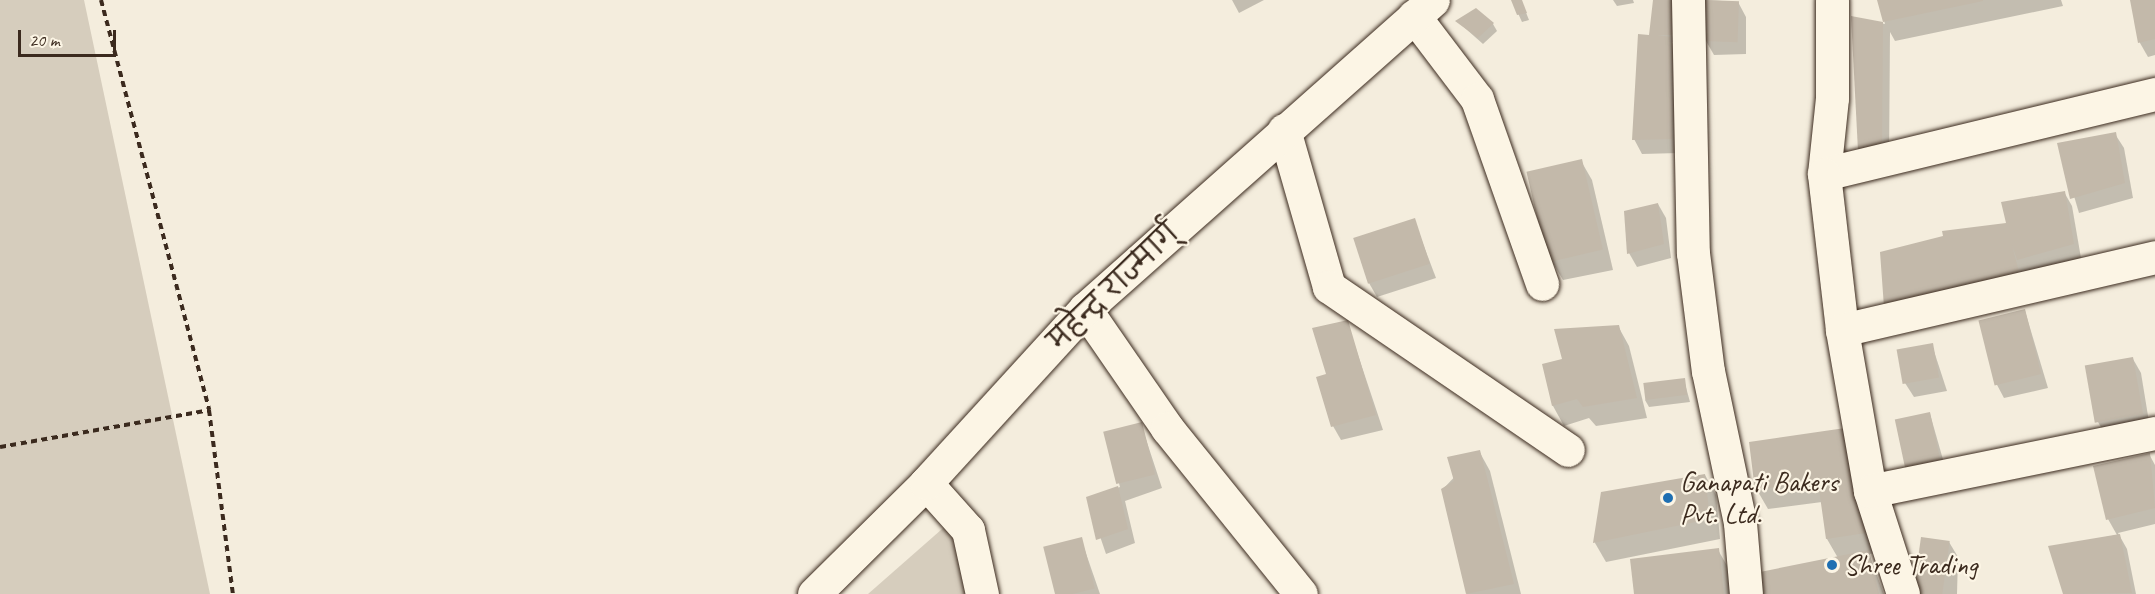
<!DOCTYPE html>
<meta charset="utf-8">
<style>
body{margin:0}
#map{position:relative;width:2155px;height:594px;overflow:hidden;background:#f4eddd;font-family:Caveat,"Playpen Sans Deva",sans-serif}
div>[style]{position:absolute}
.green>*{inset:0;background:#d6cdbd}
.shadow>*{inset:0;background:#0003}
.building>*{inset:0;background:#c3b9aa;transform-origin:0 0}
.path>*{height:4px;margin-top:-2px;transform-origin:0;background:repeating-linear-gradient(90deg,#3b2a1e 0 6px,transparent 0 10.5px)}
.roads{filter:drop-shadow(0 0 2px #3b2a1e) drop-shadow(0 0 2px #3b2a1e)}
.minor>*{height:33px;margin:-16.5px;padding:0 16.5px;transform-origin:16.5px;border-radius:16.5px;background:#fcf5e5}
.highway>*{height:33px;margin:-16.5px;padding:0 16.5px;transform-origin:16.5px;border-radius:16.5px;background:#fcf5e5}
.dots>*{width:16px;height:16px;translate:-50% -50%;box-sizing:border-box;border:3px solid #fcf5e5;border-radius:50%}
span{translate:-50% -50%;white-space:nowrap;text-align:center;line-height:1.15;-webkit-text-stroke:4.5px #fcf5e5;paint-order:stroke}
.street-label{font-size:28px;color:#3b2a1e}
.poi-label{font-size:28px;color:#3b2a1e}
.left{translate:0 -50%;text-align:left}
.scale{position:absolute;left:18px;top:30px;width:98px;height:27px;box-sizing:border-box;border:3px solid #3b2a1e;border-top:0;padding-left:8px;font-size:18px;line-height:21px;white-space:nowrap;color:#3b2a1e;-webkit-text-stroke:4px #fcf5e5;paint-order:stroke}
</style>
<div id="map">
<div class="green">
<div style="clip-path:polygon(0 0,84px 0,210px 594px,0 594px)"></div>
<div style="clip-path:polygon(958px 515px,975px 594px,868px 594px)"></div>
</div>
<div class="shadow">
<div style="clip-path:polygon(1232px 0,1264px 0,1239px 13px)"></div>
<div style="clip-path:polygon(1512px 0,1521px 0,1529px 20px,1522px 22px)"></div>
<div style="clip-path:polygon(1613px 0,1633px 0,1634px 3px,1617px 6px)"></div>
<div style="clip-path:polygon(1655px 0,1676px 42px,1672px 42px,1678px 52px,1679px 153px,1642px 154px,1634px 139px)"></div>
<div style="clip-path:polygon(1706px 0,1738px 2px,1746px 17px,1746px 54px,1714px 55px,1706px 41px)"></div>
<div style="clip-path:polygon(1879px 0,2061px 0,2063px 6px,1895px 41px,1890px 32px,1889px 164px,1867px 165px,1853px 18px,1885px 24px)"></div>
<div style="clip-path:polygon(2132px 0,2155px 0,2155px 55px,2148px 57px,2140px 43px)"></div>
<div style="clip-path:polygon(1457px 21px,1493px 24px,1497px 31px,1483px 44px)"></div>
<div style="clip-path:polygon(2115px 134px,2124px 148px,2133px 198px,2079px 213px,2059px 145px)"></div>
<div style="clip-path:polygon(1581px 161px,1592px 180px,1613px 270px,1563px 280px,1551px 260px,1528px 173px)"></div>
<div style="clip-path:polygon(2064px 192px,2072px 206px,2081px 258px,1894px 320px)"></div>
<div style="clip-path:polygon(1658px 204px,1666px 218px,1671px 258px,1637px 267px,1629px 253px)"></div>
<div style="clip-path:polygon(1414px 220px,1436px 278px,1377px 297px,1369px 283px)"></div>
<div style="clip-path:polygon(2025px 311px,2048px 388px,2004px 398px,1996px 383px)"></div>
<div style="clip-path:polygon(1347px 322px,1383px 430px,1341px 440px,1333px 426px,1327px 375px)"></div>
<div style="clip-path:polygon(1618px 326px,1629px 346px,1647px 418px,1596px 426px,1589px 418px,1564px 426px,1553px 406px,1544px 365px,1564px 360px)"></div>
<div style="clip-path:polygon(1932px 345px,1947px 391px,1914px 397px,1905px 383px)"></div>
<div style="clip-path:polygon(2133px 359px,2141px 373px,2150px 428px,2106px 436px,2098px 422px)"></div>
<div style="clip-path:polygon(1684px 380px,1690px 402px,1649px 407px,1645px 400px)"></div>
<div style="clip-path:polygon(1930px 414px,1948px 477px,1915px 483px)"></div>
<div style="clip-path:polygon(1141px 424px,1162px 488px,1125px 501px,1135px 543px,1106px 554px,1087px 498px,1120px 487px,1106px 435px)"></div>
<div style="clip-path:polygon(1851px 429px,1877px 553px,1869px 554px,1884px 594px,1760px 594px,1838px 558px,1827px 539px,1822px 502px,1768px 509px,1757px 490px)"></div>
<div style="clip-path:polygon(1479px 451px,1490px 471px,1521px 594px,1467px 594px,1443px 489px)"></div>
<div style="clip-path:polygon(2149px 454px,2155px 465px,2155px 524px,2118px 533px,2127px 549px,2136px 594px,2064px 594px,2050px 547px,2117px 535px,2108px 519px)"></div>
<div style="clip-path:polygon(1705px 475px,1716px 495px,1720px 539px,1606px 562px,1595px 543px,1603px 494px)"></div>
<div style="clip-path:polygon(1081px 539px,1100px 594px,1058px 594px,1046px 549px)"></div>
<div style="clip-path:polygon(1949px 542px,1958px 557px,1957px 594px,1922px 594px)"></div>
<div style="clip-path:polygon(1718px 550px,1729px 569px,1732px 594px,1636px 594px)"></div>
</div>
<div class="building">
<div style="clip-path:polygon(1511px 0,1522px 0,1527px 13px,1517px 15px)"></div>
<div style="clip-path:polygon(1653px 0,1678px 0,1673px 35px,1657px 35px,1670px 37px,1672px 139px,1632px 140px,1638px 34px,1649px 35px)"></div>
<div style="left:1705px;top:0;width:34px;height:41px;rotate:2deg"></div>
<div style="clip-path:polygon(1877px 0,1983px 0,1983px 1px,1883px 22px)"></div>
<div style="clip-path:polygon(2130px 0,2155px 0,2155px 39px,2138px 43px)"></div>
<div style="clip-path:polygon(1476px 8px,1494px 23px,1478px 38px,1455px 21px)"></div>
<div style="clip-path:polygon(1851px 16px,1883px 22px,1882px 150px,1858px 151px)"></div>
<div style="clip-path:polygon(2116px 132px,2125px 183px,2070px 199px,2057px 143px)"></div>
<div style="left:1582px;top:159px;width:93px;height:57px;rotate:77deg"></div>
<div style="clip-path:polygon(2065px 191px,2074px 244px,2017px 260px,2012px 245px,2020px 276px,1884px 307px,1880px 252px,1943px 236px,1942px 231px,2006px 223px,2001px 202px)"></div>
<div style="clip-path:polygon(1658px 203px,1664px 244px,1627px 254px,1624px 211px)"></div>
<div style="left:1415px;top:218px;width:48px;height:65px;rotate:72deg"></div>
<div style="left:2025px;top:309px;width:67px;height:48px;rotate:76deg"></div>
<div style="clip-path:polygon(1348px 320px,1376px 415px,1331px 427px,1316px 377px,1326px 374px,1312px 328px)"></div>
<div style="clip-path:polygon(1619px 325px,1637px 398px,1583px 407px,1577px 399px,1552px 406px,1542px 364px,1562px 359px,1554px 329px)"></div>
<div style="left:1933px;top:343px;width:35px;height:37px;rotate:80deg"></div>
<div style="left:2133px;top:357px;width:58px;height:49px;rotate:80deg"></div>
<div style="left:1685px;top:378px;width:17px;height:42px;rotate:83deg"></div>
<div style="left:1930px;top:412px;width:52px;height:36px;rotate:78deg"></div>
<div style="left:1142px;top:422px;width:54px;height:40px;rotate:76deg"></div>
<div style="clip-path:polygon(1852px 427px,1866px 533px,1826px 539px,1818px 482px,1755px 490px,1749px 442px)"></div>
<div style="clip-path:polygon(1480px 450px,1514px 584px,1466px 594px,1441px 489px,1454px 481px,1447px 457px)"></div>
<div style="clip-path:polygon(2150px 453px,2155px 508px,2106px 520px,2093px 466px)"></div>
<div style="clip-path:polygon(1705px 474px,1710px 519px,1593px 543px,1601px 492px)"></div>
<div style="clip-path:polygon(1118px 486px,1128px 529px,1096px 540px,1086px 497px)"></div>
<div style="clip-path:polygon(2120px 534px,2132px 593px,2063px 594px,2048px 546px)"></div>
<div style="left:1082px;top:537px;width:53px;height:40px;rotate:76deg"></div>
<div style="left:1921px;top:537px;width:29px;height:57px;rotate:8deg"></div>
<div style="clip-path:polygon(1719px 548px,1724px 594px,1634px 594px,1630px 559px)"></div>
<div style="clip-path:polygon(1869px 550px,1879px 594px,1759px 594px,1755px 573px)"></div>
</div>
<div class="path">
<div style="left:101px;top:0;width:424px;rotate:75.2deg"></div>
<div style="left:209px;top:410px;width:186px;rotate:82.6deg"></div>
<div style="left:0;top:447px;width:212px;rotate:-10deg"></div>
</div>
<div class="roads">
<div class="minor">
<div style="left:1688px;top:0;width:253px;rotate:88.9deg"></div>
<div style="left:1693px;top:253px;width:119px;rotate:82.8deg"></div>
<div style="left:1708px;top:371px;width:155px;rotate:78.1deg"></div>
<div style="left:1740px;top:523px;width:71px;rotate:85.2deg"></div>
<div style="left:1832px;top:0;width:98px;rotate:90deg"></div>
<div style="left:1832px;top:98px;width:76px;rotate:96deg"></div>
<div style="left:1824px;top:174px;width:341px;rotate:-13.6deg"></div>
<div style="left:1414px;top:16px;width:104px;rotate:52.8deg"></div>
<div style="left:1477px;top:99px;width:196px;rotate:70.6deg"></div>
<div style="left:1284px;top:130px;width:163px;rotate:74deg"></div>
<div style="left:1329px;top:287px;width:289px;rotate:34.3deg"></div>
<div style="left:1824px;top:174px;width:157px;rotate:83.4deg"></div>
<div style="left:1842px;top:330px;width:321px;rotate:-13.1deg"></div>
<div style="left:1085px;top:309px;width:145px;rotate:55.4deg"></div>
<div style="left:1167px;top:428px;width:213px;rotate:51.1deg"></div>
<div style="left:1842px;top:330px;width:163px;rotate:80.1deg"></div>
<div style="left:1870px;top:491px;width:108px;rotate:72.2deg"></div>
<div style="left:926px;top:483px;width:63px;rotate:48.2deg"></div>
<div style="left:968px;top:530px;width:66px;rotate:77.7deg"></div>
<div style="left:1870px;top:491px;width:291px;rotate:-11.5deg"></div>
</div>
<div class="highway">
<div style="left:814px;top:594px;width:158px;rotate:-44.7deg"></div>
<div style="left:926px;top:483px;width:236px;rotate:-47.6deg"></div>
<div style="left:1085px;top:309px;width:465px;rotate:-41.6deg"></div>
</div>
</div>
<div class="dots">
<div style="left:1668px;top:498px;background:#1f6fb2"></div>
<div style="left:1832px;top:565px;background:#1f6fb2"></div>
</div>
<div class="street-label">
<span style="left:1114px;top:287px;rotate:-44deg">महेन्द्र राज्मार्ग्</span>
</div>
<div class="poi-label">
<span class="left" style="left:1680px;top:498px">Ganapati Bakers<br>Pvt. Ltd.</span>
<span class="left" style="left:1844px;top:565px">Shree Trading</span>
</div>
<div class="scale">20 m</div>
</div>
